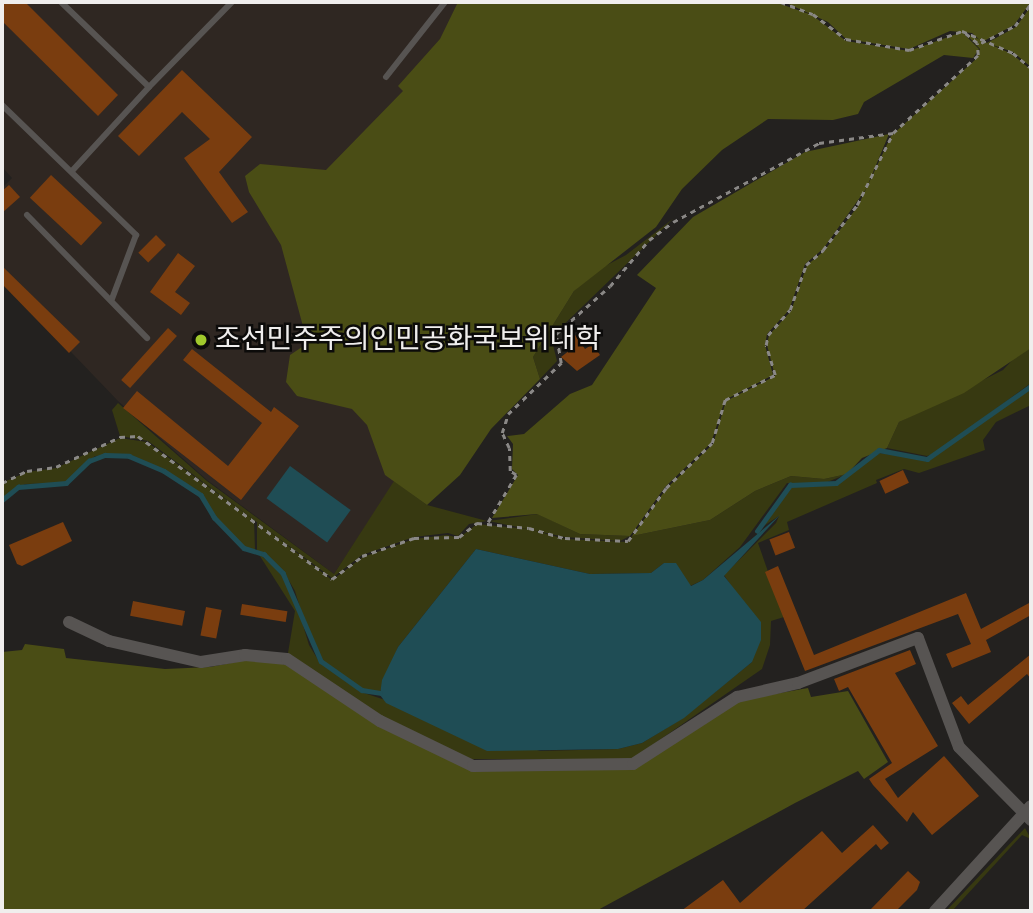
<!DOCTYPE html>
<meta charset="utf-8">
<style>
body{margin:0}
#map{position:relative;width:1033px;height:913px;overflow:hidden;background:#23211f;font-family:"Alegreya Sans","Noto Sans KR",sans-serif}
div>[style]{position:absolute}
.built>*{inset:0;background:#2f2722}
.green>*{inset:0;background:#373911}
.forest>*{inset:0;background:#4a4d15}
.water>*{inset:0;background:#1f4d55;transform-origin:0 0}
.stream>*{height:4.5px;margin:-2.25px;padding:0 2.25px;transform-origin:2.25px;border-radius:2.25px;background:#1f4d55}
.building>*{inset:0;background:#7a3d0f;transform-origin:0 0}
.path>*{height:2.5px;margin-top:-1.25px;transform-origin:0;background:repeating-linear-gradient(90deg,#8a8886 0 5px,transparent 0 10px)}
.lane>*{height:6px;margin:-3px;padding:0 3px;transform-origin:3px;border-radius:3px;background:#575452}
.street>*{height:12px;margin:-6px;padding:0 6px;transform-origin:6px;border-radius:6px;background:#575452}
.dots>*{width:19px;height:19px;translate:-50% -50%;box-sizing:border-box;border:4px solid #0c0b0a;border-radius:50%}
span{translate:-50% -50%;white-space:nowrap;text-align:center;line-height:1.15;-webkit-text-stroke:5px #0c0b0a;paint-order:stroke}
.poi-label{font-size:28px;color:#f0eeed}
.left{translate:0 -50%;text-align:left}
.frame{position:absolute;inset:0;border:4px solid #f0eeed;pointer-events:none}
</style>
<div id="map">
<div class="built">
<div style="clip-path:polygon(2px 2px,517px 2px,421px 442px,334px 574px,207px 480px,118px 401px,2px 280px,2px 188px,12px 178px,2px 167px)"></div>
</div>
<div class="green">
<div style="clip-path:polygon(674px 218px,551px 337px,557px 361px,540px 379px,533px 357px,574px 291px,590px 274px,626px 255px)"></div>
<div style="clip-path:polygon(1031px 348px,1031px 383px,936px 453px,927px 456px,887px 448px,899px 422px,1003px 370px,1021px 351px)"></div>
<div style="clip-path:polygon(1031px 388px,1031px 405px,996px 422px,983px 440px,985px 450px,919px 473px,904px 469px,876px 480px,877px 483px,787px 522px,789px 530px,758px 543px,784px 617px,771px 621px,770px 645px,762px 669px,632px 759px,467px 759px,378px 715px,288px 653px,295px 611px,258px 553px,282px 573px,293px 592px,309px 645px,320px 663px,361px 692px,540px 751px,618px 749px,642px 743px,683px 718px,752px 662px,732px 587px,724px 575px,776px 523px,779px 516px,762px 527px,791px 487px,836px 485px,879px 453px,928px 460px)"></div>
<div style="clip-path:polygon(118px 403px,207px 481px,334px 574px,394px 481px,427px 505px,487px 521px,469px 524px,458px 536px,448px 533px,414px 537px,362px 555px,332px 578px,148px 441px,120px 436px,112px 410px)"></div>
<div style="clip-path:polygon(120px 438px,147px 442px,254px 520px,255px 550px,244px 547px,225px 528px,194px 488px,129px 455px,95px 456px,65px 483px,25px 484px,2px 498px,2px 484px,6px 481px,27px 472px,56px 468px)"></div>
<div style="clip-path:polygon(847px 474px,825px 483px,787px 483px,740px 547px,703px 580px,690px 586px,680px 572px,664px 563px,651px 573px,590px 574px,476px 549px,398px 647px,380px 692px,362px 689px,322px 661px,311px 644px,295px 591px,284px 572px,257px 550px,257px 522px,332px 580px,363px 557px,414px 539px,447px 535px,459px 538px,477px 524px,529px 529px,565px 539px,628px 542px,632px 536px,710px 520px,755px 491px,791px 476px,824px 479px)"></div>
<div style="clip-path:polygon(538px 514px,580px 534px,630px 536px,620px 541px,565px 537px,489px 521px)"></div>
<div style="clip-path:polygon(1025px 828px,1031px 839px,1022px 835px,952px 911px,946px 911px)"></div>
</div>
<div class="forest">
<div style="clip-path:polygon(458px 2px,775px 2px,812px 15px,846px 41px,909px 51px,962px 32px,979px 49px,973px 58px,944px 55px,864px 102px,858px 114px,833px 120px,768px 119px,722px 150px,682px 189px,656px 227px,574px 291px,533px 357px,540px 379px,491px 429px,460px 475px,427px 505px,385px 475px,367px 425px,352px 409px,297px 396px,286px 382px,290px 355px,302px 347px,304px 330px,281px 245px,249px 192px,245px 176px,260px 164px,326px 170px,403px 91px,398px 86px,440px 39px)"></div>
<div style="clip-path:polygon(784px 2px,1031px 2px,1014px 25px,982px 42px,972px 33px,950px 31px,909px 49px,846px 39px,828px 22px)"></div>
<div style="clip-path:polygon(1031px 6px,1031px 67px,1013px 52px,987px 43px,1016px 27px)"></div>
<div style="clip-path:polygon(965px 33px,1012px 54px,1031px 70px,1031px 348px,964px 393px,899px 422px,887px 448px,862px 458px,847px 474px,824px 479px,791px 476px,755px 491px,710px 520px,632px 536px,667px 488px,713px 444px,726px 401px,775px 376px,767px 345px,769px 335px,791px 311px,807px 265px,824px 251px,858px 206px,891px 136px,976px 59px,980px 49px)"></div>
<div style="clip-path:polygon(889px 134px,866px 189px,823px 249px,805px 264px,789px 310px,767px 334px,765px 345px,773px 375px,725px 400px,711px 443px,665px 487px,630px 536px,580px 534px,537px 514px,492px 518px,518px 475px,512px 469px,513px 444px,507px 436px,524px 434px,570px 394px,592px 385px,656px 288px,637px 275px,693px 217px,805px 152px)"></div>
<div style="clip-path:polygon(25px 644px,64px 649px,66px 658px,165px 669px,210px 667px,252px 659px,288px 665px,455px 762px,622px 769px,736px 701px,808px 688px,811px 697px,848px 691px,888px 762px,864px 779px,858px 771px,795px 803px,596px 911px,2px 911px,2px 652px,22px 650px)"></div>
</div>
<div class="water">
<div style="left:290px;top:466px;width:75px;height:40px;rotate:36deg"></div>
<div style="clip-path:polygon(780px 515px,724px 576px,761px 622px,761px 640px,752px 662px,684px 718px,642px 743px,618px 749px,487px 751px,386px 703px,380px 695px,382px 680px,398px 647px,476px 549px,590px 574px,651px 573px,664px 563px,676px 563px,691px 586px,703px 580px)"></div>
</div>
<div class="stream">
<div style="left:2px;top:500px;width:21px;rotate:-39deg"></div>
<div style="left:18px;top:487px;width:48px;rotate:-4.8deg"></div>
<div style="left:66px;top:483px;width:32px;rotate:-44deg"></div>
<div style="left:89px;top:461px;width:17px;rotate:-21deg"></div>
<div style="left:105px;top:455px;width:24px;rotate:2deg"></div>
<div style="left:129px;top:456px;width:38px;rotate:23deg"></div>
<div style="left:164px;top:471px;width:44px;rotate:33deg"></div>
<div style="left:201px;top:495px;width:26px;rotate:59deg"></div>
<div style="left:214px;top:517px;width:43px;rotate:45.9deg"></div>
<div style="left:244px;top:548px;width:21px;rotate:17deg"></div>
<div style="left:264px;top:554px;width:27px;rotate:45deg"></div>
<div style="left:283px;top:573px;width:96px;rotate:66.6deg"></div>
<div style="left:321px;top:661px;width:50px;rotate:35.3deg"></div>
<div style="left:362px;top:690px;width:18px;rotate:9deg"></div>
<div style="left:757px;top:531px;width:57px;rotate:-54.3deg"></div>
<div style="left:790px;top:485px;width:46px;rotate:-2.5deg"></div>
<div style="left:836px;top:483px;width:54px;rotate:-37.5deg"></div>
<div style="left:879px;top:450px;width:49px;rotate:10.6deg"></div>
<div style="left:927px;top:459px;width:127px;rotate:-35.1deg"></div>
</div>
<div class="building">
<div style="clip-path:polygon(2px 2px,25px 2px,118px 95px,98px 116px,2px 21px)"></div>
<div style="clip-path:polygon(182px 70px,252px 137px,219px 172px,248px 212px,232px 223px,184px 158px,210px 139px,182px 112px,139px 156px,118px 136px)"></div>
<div style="left:51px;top:175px;width:70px;height:31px;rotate:43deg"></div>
<div style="clip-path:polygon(9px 185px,20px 197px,2px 213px,2px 191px)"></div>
<div style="left:156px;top:235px;width:14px;height:25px;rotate:45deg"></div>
<div style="clip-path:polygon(178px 253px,195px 266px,175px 292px,190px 303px,181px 315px,150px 292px)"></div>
<div style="clip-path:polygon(2px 266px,80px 342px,69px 353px,2px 284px)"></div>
<div style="left:168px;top:328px;width:12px;height:70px;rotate:42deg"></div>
<div style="clip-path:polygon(573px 332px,585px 349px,593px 344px,600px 355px,577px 371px,561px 357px,570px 350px,562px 340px)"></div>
<div style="clip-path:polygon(192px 349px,271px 412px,274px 407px,299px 426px,241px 500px,123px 408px,137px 391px,228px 466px,262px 423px,183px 360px)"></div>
<div style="left:903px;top:470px;width:14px;height:26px;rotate:65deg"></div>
<div style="clip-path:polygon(63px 522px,72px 541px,22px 566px,17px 564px,9px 545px)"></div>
<div style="left:789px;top:532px;width:17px;height:21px;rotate:69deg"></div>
<div style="clip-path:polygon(778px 566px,814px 655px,966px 593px,981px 629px,1031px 602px,1031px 615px,986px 640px,991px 652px,952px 668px,946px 654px,971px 644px,958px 614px,805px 671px,765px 572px)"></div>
<div style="left:133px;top:601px;width:53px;height:15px;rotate:11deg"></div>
<div style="left:242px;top:604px;width:46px;height:11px;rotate:9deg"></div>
<div style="left:206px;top:607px;width:16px;height:29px;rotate:11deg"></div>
<div style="clip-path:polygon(910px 650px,916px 664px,895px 673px,938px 746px,885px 779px,898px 798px,944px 756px,979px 796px,932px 835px,913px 812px,907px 822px,873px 785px,869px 779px,892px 763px,848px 687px,839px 691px,834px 679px)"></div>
<div style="clip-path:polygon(1031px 654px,1031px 679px,1027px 674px,969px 724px,952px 703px,961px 696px,968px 705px)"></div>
<div style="clip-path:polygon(873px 825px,889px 843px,881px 850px,876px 844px,802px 911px,681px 911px,723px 880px,740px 903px,822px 831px,842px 853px)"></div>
<div style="clip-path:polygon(908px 871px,920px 882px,917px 890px,896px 911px,869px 911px)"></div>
</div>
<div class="path">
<div style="left:781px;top:2px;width:34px;rotate:21deg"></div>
<div style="left:813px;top:14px;width:41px;rotate:37.1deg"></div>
<div style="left:846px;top:39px;width:64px;rotate:9.9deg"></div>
<div style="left:909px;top:50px;width:56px;rotate:-19.7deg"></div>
<div style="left:962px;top:31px;width:56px;rotate:23.3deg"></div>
<div style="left:1013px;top:53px;width:23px;rotate:40deg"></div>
<div style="left:981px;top:43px;width:38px;rotate:-27deg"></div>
<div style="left:1015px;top:26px;width:28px;rotate:-55deg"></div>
<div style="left:2px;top:483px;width:28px;rotate:-26deg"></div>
<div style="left:27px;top:471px;width:29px;rotate:-8deg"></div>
<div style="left:56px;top:467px;width:71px;rotate:-25.1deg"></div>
<div style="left:120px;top:437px;width:18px;rotate:-3deg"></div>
<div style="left:138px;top:436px;width:241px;rotate:36.4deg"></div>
<div style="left:332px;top:579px;width:38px;rotate:-37deg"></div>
<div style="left:362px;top:556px;width:55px;rotate:-19.1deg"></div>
<div style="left:414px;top:538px;width:45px;rotate:-1.3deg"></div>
<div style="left:459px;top:537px;width:23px;rotate:-38deg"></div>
<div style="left:477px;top:523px;width:52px;rotate:5.5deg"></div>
<div style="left:529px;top:528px;width:37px;rotate:16deg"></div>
<div style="left:565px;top:538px;width:63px;rotate:2.7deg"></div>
<div style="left:628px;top:541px;width:65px;rotate:-54.4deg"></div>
<div style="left:666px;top:488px;width:64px;rotate:-44.4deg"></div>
<div style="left:712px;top:443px;width:45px;rotate:-73.2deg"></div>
<div style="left:725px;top:400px;width:56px;rotate:-26.6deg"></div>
<div style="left:775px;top:375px;width:31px;rotate:-107deg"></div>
<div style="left:766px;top:345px;width:10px;rotate:-79deg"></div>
<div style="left:768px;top:335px;width:33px;rotate:-49deg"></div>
<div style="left:790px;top:310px;width:48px;rotate:-70.4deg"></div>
<div style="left:806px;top:265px;width:23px;rotate:-41deg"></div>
<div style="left:823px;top:250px;width:56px;rotate:-52.9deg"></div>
<div style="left:857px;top:205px;width:80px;rotate:-63.4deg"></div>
<div style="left:893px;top:133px;width:115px;rotate:-42.5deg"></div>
<div style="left:978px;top:55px;width:12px;rotate:-95deg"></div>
<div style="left:977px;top:43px;width:19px;rotate:-141deg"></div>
<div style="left:488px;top:522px;width:55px;rotate:-59.2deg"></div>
<div style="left:516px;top:475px;width:7px;rotate:-146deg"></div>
<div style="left:510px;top:471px;width:23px;rotate:-92deg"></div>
<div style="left:509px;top:448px;width:17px;rotate:-115deg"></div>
<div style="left:502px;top:433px;width:20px;rotate:-72deg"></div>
<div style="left:508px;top:414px;width:74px;rotate:-43.9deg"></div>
<div style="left:561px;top:363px;width:29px;rotate:-100deg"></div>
<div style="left:556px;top:334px;width:72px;rotate:-41.6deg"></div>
<div style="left:610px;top:286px;width:60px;rotate:-49.7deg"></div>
<div style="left:649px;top:240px;width:30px;rotate:-37deg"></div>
<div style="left:673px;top:222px;width:166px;rotate:-28.4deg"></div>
<div style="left:819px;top:143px;width:75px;rotate:-7.7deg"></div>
</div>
<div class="lane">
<div style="left:61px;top:2px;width:122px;rotate:44deg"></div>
<div style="left:149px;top:87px;width:119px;rotate:-45.7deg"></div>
<div style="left:386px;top:77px;width:95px;rotate:-51.8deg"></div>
<div style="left:2px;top:105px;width:187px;rotate:44.1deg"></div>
<div style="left:136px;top:235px;width:68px;rotate:110.6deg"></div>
<div style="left:72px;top:171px;width:114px;rotate:-47.5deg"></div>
<div style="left:27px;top:215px;width:172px;rotate:45.7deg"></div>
</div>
<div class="street">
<div style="left:69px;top:622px;width:44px;rotate:25.4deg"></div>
<div style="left:109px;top:641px;width:94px;rotate:12.9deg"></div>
<div style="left:201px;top:662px;width:45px;rotate:-9deg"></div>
<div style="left:245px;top:655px;width:42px;rotate:5.4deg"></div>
<div style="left:287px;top:659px;width:112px;rotate:33.7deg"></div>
<div style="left:380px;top:721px;width:103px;rotate:25.8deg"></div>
<div style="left:473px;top:766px;width:160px;rotate:-0.7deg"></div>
<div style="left:633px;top:764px;width:124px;rotate:-32.8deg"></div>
<div style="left:737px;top:697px;width:63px;rotate:-12.9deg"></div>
<div style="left:798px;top:683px;width:128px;rotate:-20.6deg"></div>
<div style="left:918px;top:638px;width:116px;rotate:69.4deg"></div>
<div style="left:959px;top:747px;width:103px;rotate:45.4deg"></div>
<div style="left:935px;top:911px;width:142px;rotate:-47.6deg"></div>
</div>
<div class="dots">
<div style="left:201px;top:340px;background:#a0c92c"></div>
</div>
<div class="poi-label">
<span class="left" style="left:215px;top:340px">조선민주주의인민공화국보위대학</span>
</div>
<div class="frame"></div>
</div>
